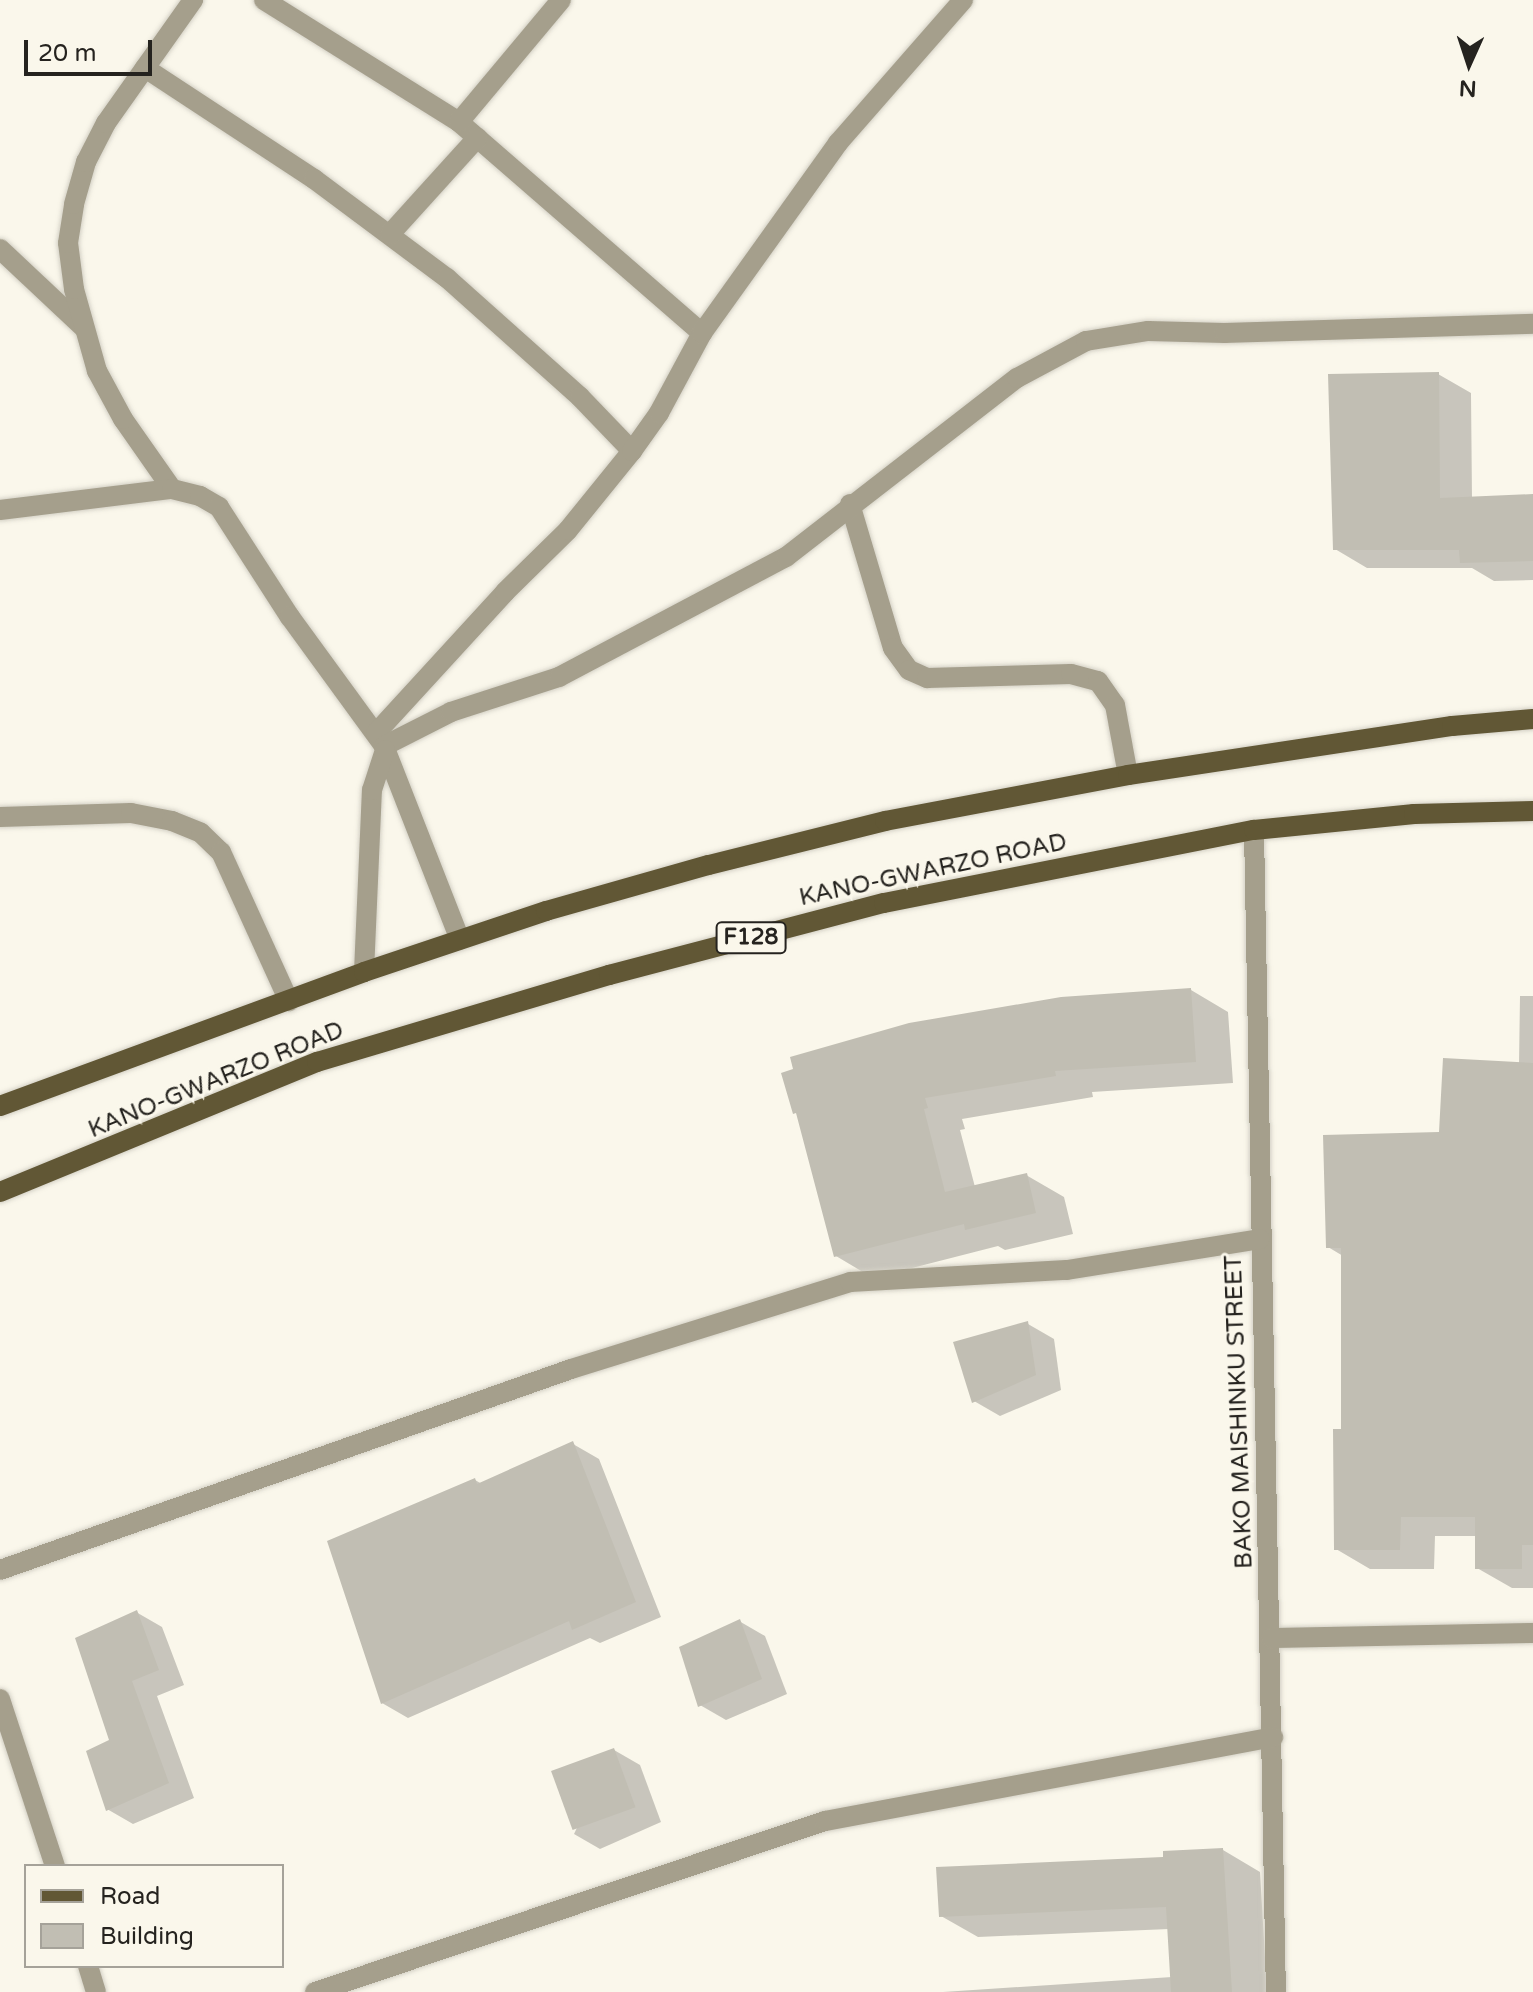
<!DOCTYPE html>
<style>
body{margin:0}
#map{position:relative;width:1533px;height:1992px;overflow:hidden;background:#faf7eb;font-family:"Varela Round",sans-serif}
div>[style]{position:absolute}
.shadow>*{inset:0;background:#0003}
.building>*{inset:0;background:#c1beb3;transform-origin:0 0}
.roads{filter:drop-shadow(0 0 2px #d4d1c6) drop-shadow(0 0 2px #d4d1c6)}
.street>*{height:20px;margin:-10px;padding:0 10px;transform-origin:10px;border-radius:10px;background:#a59f8c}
.primary>*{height:20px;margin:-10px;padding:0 10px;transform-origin:10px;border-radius:10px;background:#615735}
span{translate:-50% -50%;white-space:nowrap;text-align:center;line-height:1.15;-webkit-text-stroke:6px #faf7eb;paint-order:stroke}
.shield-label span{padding:2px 6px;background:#faf7eb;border:2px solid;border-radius:6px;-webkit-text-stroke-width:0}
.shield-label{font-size:22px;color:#25231f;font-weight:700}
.street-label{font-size:24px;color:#25231f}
.legend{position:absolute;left:24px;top:1864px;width:260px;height:104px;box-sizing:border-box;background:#faf7eb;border:2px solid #a5a299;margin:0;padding:10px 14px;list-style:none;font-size:24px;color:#25231f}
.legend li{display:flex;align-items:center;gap:16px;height:40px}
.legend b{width:40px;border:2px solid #a5a299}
.north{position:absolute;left:1429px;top:24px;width:80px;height:80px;-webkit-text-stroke:6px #faf7eb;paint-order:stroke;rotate:183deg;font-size:22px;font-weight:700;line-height:32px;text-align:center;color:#25231f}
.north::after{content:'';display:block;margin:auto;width:28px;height:36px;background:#25231f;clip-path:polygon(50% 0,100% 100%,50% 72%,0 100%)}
.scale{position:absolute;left:24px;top:40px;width:128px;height:36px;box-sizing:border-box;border:4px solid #25231f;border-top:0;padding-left:10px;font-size:24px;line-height:28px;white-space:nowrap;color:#25231f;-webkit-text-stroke:6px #faf7eb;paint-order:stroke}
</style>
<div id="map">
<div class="shadow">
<div style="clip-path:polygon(1438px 374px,1471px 393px,1472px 499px,1533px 496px,1533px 580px,1494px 581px,1472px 568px,1367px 568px,1335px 549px)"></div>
<div style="clip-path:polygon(1191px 990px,1228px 1012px,1233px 1083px,1092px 1092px,1093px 1097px,962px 1119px,965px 1129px,960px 1130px,975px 1187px,1026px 1175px,1064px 1197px,1073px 1234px,1005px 1250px,998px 1246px,873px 1278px,836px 1256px,799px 1114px)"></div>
<div style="clip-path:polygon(1520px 996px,1533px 996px,1533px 1588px,1512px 1588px,1477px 1568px,1477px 1536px,1435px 1536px,1434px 1569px,1370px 1569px,1336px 1549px,1343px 1431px,1343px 1256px,1328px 1247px,1440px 1133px,1519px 1064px)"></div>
<div style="clip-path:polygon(1028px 1324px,1054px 1339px,1061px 1390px,1000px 1416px,974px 1401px)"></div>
<div style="clip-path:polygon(573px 1444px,599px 1459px,661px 1617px,600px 1643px,590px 1638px,408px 1718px,382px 1703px,475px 1480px,482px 1484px)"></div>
<div style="clip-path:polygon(136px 1612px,162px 1627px,184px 1685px,157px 1696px,194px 1798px,133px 1824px,107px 1809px,112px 1741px)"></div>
<div style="clip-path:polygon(739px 1621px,765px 1636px,787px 1694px,726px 1720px,700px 1705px)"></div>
<div style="clip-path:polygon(614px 1750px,640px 1765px,661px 1822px,600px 1849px,574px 1834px)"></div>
<div style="clip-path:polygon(1223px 1850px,1260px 1872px,1267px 1992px,943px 1992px,1172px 1977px,1169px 1929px,978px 1937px,941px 1916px,1165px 1859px)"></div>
</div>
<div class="building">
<div style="clip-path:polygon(1439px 372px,1440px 498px,1533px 494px,1533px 561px,1460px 563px,1459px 550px,1333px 550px,1328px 374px)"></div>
<div style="clip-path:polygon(1191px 988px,1196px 1062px,1055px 1071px,1056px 1076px,925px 1098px,928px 1108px,924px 1109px,945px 1192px,1027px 1173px,1036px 1213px,965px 1230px,964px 1224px,834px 1257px,796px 1113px,793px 1114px,781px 1073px,793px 1069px,790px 1057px,909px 1023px,1061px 997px)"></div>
<div style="clip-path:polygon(1443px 1058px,1533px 1063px,1533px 1545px,1522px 1545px,1522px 1569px,1475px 1569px,1475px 1517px,1401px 1517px,1400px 1550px,1334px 1550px,1333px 1429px,1341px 1429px,1341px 1248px,1326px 1248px,1323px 1135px,1439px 1132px)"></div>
<div style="clip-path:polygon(1028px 1321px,1036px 1375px,972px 1403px,953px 1342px)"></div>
<div style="clip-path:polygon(573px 1441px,636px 1602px,572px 1630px,569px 1621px,381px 1704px,327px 1541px,475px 1478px,477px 1484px)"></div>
<div style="clip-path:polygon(137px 1610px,159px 1670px,132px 1681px,169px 1783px,106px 1811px,86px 1751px,109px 1740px,75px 1638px)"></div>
<div style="clip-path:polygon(740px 1619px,762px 1679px,698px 1707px,679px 1647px)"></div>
<div style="left:614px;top:1748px;width:63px;height:67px;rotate:70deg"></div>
<div style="clip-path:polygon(1223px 1848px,1232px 1992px,1171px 1992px,1166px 1907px,939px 1917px,936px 1867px,1163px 1857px,1163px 1851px)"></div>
</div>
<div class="roads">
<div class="street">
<div style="left:264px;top:0;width:230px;rotate:32deg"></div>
<div style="left:459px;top:122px;width:322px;rotate:41deg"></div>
<div style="left:145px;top:68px;width:202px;rotate:33.3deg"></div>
<div style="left:314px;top:179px;width:166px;rotate:36.7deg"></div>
<div style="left:447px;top:278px;width:178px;rotate:41.8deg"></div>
<div style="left:580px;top:397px;width:75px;rotate:46.1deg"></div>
<div style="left:459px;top:122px;width:159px;rotate:-50.1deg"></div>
<div style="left:390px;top:234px;width:130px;rotate:-47.8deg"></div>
<div style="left:0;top:249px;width:114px;rotate:43.2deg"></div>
<div style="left:172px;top:489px;width:85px;rotate:-125deg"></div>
<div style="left:123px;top:419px;width:55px;rotate:-118.4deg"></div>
<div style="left:97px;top:371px;width:85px;rotate:-105.7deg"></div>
<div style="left:74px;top:289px;width:46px;rotate:-97.4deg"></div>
<div style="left:68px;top:243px;width:39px;rotate:-81deg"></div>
<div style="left:74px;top:204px;width:44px;rotate:-74.1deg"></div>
<div style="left:86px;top:162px;width:44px;rotate:-62.9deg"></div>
<div style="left:106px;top:123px;width:151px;rotate:-54.7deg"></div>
<div style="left:850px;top:504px;width:150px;rotate:73.4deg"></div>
<div style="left:893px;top:648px;width:27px;rotate:54deg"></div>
<div style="left:909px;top:670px;width:20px;rotate:24deg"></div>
<div style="left:927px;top:678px;width:144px;rotate:-1.6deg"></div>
<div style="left:1071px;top:674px;width:28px;rotate:15deg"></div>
<div style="left:1098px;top:681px;width:29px;rotate:55deg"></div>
<div style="left:1115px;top:705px;width:71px;rotate:79.5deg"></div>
<div style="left:0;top:510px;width:173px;rotate:-7deg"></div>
<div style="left:172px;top:489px;width:29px;rotate:14deg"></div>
<div style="left:200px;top:496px;width:22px;rotate:30deg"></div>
<div style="left:219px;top:507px;width:131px;rotate:57.2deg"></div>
<div style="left:290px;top:617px;width:160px;rotate:53.9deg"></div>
<div style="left:384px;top:746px;width:208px;rotate:68.6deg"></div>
<div style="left:376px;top:733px;width:191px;rotate:-47.5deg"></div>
<div style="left:505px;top:592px;width:88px;rotate:-44.5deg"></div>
<div style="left:568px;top:530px;width:102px;rotate:-51deg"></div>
<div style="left:632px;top:451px;width:47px;rotate:-54.6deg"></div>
<div style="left:659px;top:413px;width:91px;rotate:-61.7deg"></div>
<div style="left:702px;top:333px;width:234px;rotate:-54.4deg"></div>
<div style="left:838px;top:143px;width:190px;rotate:-48.8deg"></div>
<div style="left:384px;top:746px;width:75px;rotate:-26.9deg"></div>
<div style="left:451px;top:712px;width:114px;rotate:-18deg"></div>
<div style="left:559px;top:677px;width:257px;rotate:-27.9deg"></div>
<div style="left:786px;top:557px;width:292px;rotate:-37.8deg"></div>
<div style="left:1017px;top:378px;width:78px;rotate:-28.2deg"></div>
<div style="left:1086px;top:341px;width:63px;rotate:-9.2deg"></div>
<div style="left:1148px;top:331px;width:77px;rotate:1.5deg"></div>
<div style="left:1225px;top:333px;width:308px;rotate:-1.7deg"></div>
<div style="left:0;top:817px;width:131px;rotate:-1.7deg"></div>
<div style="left:131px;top:813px;width:42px;rotate:11deg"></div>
<div style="left:172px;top:821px;width:31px;rotate:22deg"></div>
<div style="left:201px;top:833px;width:28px;rotate:44deg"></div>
<div style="left:221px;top:852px;width:164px;rotate:65.5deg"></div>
<div style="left:1254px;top:830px;width:1162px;rotate:88.92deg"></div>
<div style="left:364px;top:972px;width:182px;rotate:-87.5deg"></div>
<div style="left:372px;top:790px;width:42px;rotate:-72deg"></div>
<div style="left:0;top:1570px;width:605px;rotate:-19.39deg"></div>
<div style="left:571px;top:1369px;width:292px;rotate:-17.3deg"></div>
<div style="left:850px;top:1282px;width:217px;rotate:-3.2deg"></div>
<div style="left:1067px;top:1270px;width:195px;rotate:-9.1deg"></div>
<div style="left:1271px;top:1638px;width:262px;rotate:-1.1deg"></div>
<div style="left:0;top:1699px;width:176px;rotate:71.8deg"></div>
<div style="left:88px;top:1966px;width:27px;rotate:73deg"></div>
<div style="left:315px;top:1992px;width:538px;rotate:-18.54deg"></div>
<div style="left:825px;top:1821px;width:456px;rotate:-10.6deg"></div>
</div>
<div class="primary">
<div style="left:0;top:1106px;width:388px;rotate:-20.2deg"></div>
<div style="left:364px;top:972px;width:192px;rotate:-18.5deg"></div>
<div style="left:546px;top:911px;width:169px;rotate:-15.8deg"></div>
<div style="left:709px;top:865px;width:181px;rotate:-14deg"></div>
<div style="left:885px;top:821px;width:247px;rotate:-10.7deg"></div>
<div style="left:1128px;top:775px;width:328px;rotate:-8.6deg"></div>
<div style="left:1452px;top:726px;width:81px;rotate:-4.9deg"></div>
<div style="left:0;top:1192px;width:343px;rotate:-22.3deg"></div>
<div style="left:317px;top:1062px;width:305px;rotate:-16.6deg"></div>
<div style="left:609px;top:975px;width:284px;rotate:-14.7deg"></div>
<div style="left:884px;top:903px;width:377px;rotate:-11.2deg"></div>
<div style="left:1254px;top:830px;width:161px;rotate:-5.7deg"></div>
<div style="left:1414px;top:814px;width:119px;rotate:-1.4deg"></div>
</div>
</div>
<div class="shield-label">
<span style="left:751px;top:938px">F128</span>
</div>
<div class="street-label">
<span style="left:933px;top:870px;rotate:-12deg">KANO-GWARZO ROAD</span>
<span style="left:216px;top:1080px;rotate:-22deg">KANO-GWARZO ROAD</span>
<span style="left:1239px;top:1412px;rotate:-92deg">BAKO MAISHINKU STREET</span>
</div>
<ul class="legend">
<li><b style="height:10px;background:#615735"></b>Road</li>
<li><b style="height:22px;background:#c1beb3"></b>Building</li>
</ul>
<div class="north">N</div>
<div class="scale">20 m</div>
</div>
